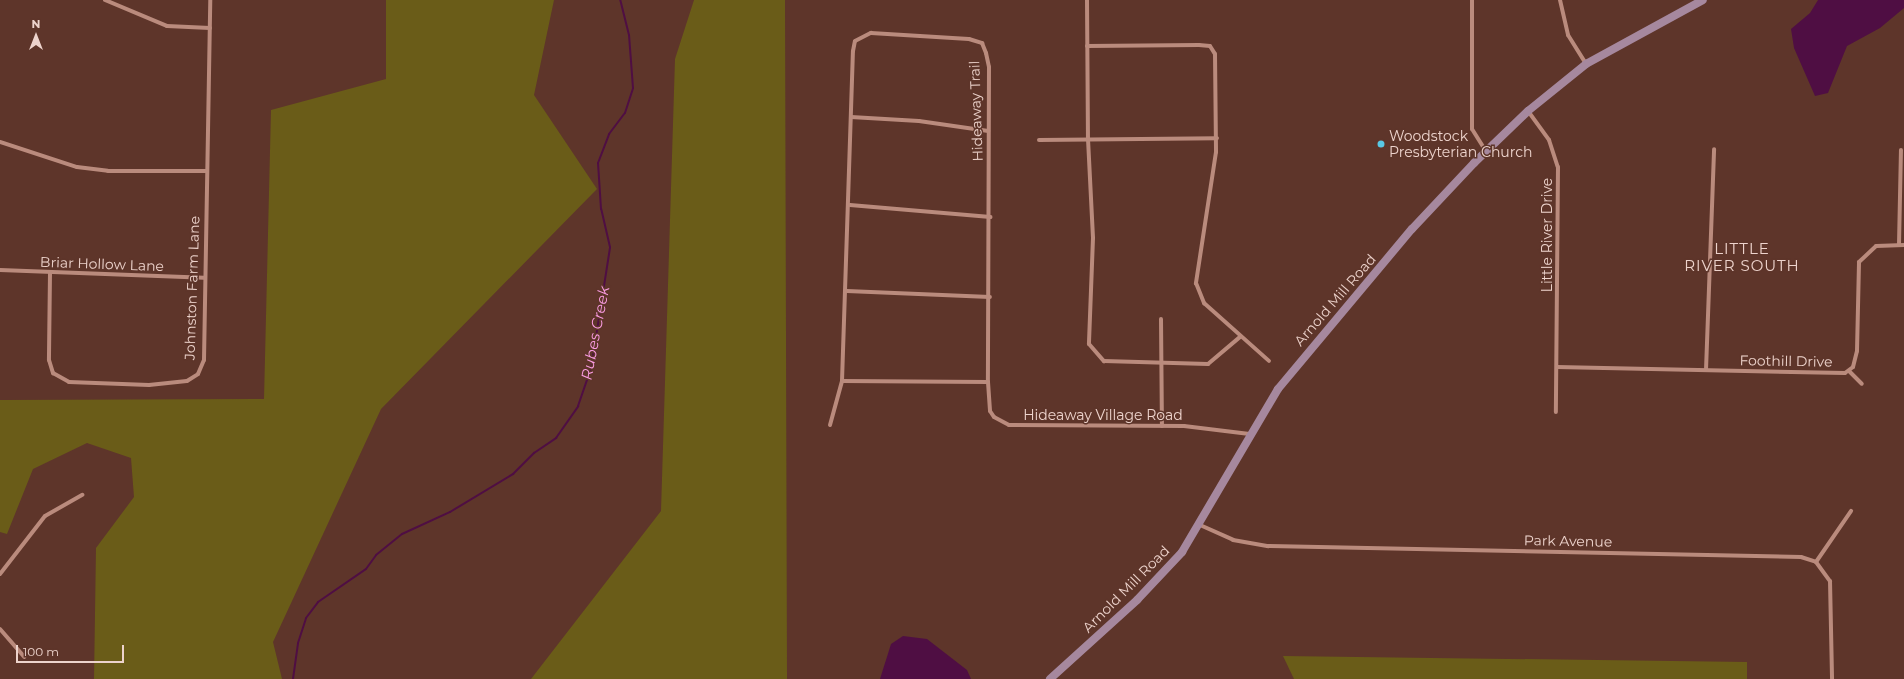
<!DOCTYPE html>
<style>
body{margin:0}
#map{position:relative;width:1904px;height:679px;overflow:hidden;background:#5e352a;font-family:Montserrat,sans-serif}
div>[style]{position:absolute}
.green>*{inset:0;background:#6a5c18}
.water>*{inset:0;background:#4f0e43}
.stream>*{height:2px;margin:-1px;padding:0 1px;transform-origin:1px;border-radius:1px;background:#4f0e43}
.street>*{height:4px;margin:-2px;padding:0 2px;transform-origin:2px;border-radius:2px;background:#ba8b7d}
.secondary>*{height:8px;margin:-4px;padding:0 4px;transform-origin:4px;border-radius:4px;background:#a6889e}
.dots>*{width:11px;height:11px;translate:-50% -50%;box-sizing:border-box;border:2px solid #5e352a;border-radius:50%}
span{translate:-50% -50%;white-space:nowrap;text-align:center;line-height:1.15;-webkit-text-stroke:3px #5e352a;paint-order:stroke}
.street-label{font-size:14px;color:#edd3cc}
.poi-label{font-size:14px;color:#edd3cc}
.left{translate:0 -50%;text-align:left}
.neighbourhood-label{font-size:15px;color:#edd3cc;letter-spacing:1px}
.water-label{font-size:15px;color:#fb9ce3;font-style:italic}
.north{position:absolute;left:16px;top:16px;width:40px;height:40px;-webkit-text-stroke:3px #5e352a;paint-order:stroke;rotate:0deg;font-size:11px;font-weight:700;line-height:16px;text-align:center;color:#edd3cc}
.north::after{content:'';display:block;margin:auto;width:14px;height:18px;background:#edd3cc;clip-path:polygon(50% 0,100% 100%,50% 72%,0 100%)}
.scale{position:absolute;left:16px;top:645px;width:108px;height:18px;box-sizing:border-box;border:2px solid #edd3cc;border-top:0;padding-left:5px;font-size:12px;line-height:14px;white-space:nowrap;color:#edd3cc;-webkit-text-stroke:3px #5e352a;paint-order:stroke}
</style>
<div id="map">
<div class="green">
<div style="clip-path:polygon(386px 0,554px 0,534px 95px,597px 189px,381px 409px,273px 642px,282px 679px,94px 679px,96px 548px,134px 497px,131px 458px,87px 443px,33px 469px,7px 534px,0 532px,0 400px,264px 399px,271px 110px,386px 79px)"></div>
<div style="clip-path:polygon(694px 0,785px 0,787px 679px,531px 679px,661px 511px,675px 59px)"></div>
<div style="clip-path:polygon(1283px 656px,1747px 662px,1747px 679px,1294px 679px)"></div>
</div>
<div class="water">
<div style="clip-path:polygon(1818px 0,1904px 0,1904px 8px,1880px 28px,1847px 46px,1828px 93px,1815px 96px,1794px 48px,1791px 29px,1810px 13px)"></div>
<div style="clip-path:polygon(903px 636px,927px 639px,967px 670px,971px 679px,880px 679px,891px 644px)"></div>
</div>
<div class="stream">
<div style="left:293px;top:679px;width:36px;rotate:-82deg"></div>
<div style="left:298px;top:643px;width:26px;rotate:-72deg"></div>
<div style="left:306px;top:618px;width:20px;rotate:-53deg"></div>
<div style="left:318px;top:602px;width:58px;rotate:-34.5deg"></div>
<div style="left:366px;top:569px;width:17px;rotate:-54deg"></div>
<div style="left:376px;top:555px;width:33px;rotate:-39deg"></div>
<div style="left:402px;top:534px;width:53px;rotate:-24.6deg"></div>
<div style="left:450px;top:512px;width:74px;rotate:-31.1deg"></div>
<div style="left:513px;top:474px;width:30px;rotate:-45deg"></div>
<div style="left:534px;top:453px;width:27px;rotate:-34deg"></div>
<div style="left:556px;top:438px;width:39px;rotate:-55deg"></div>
<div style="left:578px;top:406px;width:39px;rotate:-71deg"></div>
<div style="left:591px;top:369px;width:123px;rotate:-81.1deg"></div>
<div style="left:610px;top:247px;width:39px;rotate:-103deg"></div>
<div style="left:601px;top:209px;width:46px;rotate:-93.7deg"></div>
<div style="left:598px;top:163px;width:31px;rotate:-69deg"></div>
<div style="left:609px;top:134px;width:26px;rotate:-53deg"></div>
<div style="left:625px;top:113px;width:26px;rotate:-72deg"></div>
<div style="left:633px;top:88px;width:53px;rotate:-94.3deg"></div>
<div style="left:629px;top:35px;width:36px;rotate:-104deg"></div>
</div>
<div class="street">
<div style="left:105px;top:0;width:67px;rotate:22.8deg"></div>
<div style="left:167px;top:26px;width:43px;rotate:2.7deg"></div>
<div style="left:1087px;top:0;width:139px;rotate:89.6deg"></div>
<div style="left:1088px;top:139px;width:99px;rotate:87.1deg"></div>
<div style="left:1093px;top:238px;width:106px;rotate:92.2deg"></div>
<div style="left:1089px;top:344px;width:23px;rotate:49deg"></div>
<div style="left:1104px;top:361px;width:104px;rotate:1.7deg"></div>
<div style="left:1208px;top:364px;width:42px;rotate:-40.2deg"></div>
<div style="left:1472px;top:0;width:129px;rotate:90deg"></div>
<div style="left:1472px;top:129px;width:26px;rotate:58deg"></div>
<div style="left:1560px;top:0;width:36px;rotate:77deg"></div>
<div style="left:1568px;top:35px;width:34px;rotate:58deg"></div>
<div style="left:1087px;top:46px;width:112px;rotate:-0.5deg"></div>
<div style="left:1199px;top:45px;width:11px;rotate:5deg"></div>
<div style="left:1210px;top:46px;width:9px;rotate:58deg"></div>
<div style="left:1215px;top:54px;width:98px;rotate:89.4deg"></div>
<div style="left:1216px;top:152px;width:133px;rotate:98.7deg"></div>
<div style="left:1196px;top:283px;width:22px;rotate:68deg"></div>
<div style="left:1204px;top:303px;width:87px;rotate:41.7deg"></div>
<div style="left:1528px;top:111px;width:36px;rotate:54deg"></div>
<div style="left:1549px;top:140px;width:28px;rotate:72deg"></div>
<div style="left:1558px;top:167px;width:245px;rotate:90.5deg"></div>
<div style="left:851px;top:117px;width:68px;rotate:3.4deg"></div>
<div style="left:919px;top:121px;width:70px;rotate:8.2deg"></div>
<div style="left:1039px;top:140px;width:178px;rotate:-0.6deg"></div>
<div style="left:0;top:142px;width:81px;rotate:18deg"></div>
<div style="left:77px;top:167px;width:31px;rotate:7deg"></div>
<div style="left:108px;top:171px;width:99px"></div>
<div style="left:850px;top:205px;width:141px;rotate:4.9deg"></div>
<div style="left:1899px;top:244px;width:94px;rotate:-88.8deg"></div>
<div style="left:0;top:270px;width:204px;rotate:2.2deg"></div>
<div style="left:50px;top:273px;width:87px;rotate:90.7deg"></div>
<div style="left:49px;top:360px;width:14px;rotate:73deg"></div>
<div style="left:53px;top:373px;width:18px;rotate:29deg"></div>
<div style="left:69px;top:382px;width:80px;rotate:2.1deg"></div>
<div style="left:149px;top:385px;width:38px;rotate:-6deg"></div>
<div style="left:187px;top:381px;width:13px;rotate:-32deg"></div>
<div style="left:198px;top:374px;width:15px;rotate:-67deg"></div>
<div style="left:204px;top:360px;width:360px;rotate:-89deg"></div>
<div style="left:847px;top:291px;width:143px;rotate:2.4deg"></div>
<div style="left:1161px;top:319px;width:107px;rotate:89.5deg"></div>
<div style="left:1557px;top:367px;width:288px;rotate:1.2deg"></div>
<div style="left:1845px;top:373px;width:10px;rotate:-37deg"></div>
<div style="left:1853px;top:367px;width:16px;rotate:-76deg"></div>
<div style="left:1857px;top:351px;width:89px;rotate:-88.7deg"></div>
<div style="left:1859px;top:262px;width:23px;rotate:-43deg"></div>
<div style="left:1876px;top:246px;width:28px;rotate:-2deg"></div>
<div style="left:1706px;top:370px;width:221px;rotate:-87.9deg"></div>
<div style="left:1849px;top:371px;width:18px;rotate:45deg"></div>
<div style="left:842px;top:381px;width:146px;rotate:0.4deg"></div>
<div style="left:830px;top:425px;width:46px;rotate:-74.7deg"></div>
<div style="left:842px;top:381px;width:330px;rotate:-88.1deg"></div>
<div style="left:853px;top:51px;width:10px;rotate:-79deg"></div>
<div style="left:855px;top:41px;width:18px;rotate:-27deg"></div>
<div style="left:871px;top:33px;width:98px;rotate:3.5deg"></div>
<div style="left:969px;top:39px;width:14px;rotate:17deg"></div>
<div style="left:982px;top:43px;width:11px;rotate:68deg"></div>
<div style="left:986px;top:53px;width:14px;rotate:78deg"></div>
<div style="left:989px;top:67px;width:315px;rotate:90.2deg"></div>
<div style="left:988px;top:382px;width:29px;rotate:86deg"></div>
<div style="left:990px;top:411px;width:7px;rotate:56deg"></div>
<div style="left:994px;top:417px;width:17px;rotate:28deg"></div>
<div style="left:1009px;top:425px;width:175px;rotate:0.3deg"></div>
<div style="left:1184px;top:426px;width:66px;rotate:6.9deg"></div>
<div style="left:1200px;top:525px;width:36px;rotate:24deg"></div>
<div style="left:1233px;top:540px;width:36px;rotate:10deg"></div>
<div style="left:1268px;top:546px;width:533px;rotate:1.18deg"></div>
<div style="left:1801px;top:557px;width:16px;rotate:18deg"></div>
<div style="left:1816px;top:562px;width:24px;rotate:54deg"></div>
<div style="left:1830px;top:581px;width:98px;rotate:88.8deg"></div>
<div style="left:1816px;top:562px;width:62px;rotate:-55.5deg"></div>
<div style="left:0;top:574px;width:73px;rotate:-52.2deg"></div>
<div style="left:45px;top:516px;width:43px;rotate:-29.6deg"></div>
<div style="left:0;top:629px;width:37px;rotate:49deg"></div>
</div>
<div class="secondary">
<div style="left:1050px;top:679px;width:118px;rotate:-42.2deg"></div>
<div style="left:1137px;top:600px;width:66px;rotate:-46.8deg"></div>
<div style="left:1182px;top:552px;width:189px;rotate:-59.5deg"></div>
<div style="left:1278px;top:389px;width:209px;rotate:-50.1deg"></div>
<div style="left:1412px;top:229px;width:91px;rotate:-46.8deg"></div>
<div style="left:1474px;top:163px;width:75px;rotate:-43.9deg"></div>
<div style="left:1528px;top:111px;width:75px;rotate:-39deg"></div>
<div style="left:1586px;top:64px;width:133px;rotate:-28.7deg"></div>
</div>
<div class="dots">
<div style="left:1381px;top:144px;background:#59c8e4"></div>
</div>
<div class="street-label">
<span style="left:976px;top:111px;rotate:-92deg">Hideaway Trail</span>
<span style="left:1547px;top:235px;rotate:-90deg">Little River Drive</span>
<span style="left:102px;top:264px;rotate:2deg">Briar Hollow Lane</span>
<span style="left:192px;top:288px;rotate:-88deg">Johnston Farm Lane</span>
<span style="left:1335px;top:300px;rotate:-49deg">Arnold Mill Road</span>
<span style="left:1786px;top:361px;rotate:1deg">Foothill Drive</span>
<span style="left:1103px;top:415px">Hideaway Village Road</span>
<span style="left:1568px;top:541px;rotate:1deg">Park Avenue</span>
<span style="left:1126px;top:589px;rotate:-45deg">Arnold Mill Road</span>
</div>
<div class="poi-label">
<span class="left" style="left:1389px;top:144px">Woodstock<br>Presbyterian Church</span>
</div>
<div class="neighbourhood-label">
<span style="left:1742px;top:257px">LITTLE<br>RIVER SOUTH</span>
</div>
<div class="water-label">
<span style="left:595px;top:333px;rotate:-79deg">Rubes Creek</span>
</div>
<div class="north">N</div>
<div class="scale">100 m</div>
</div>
